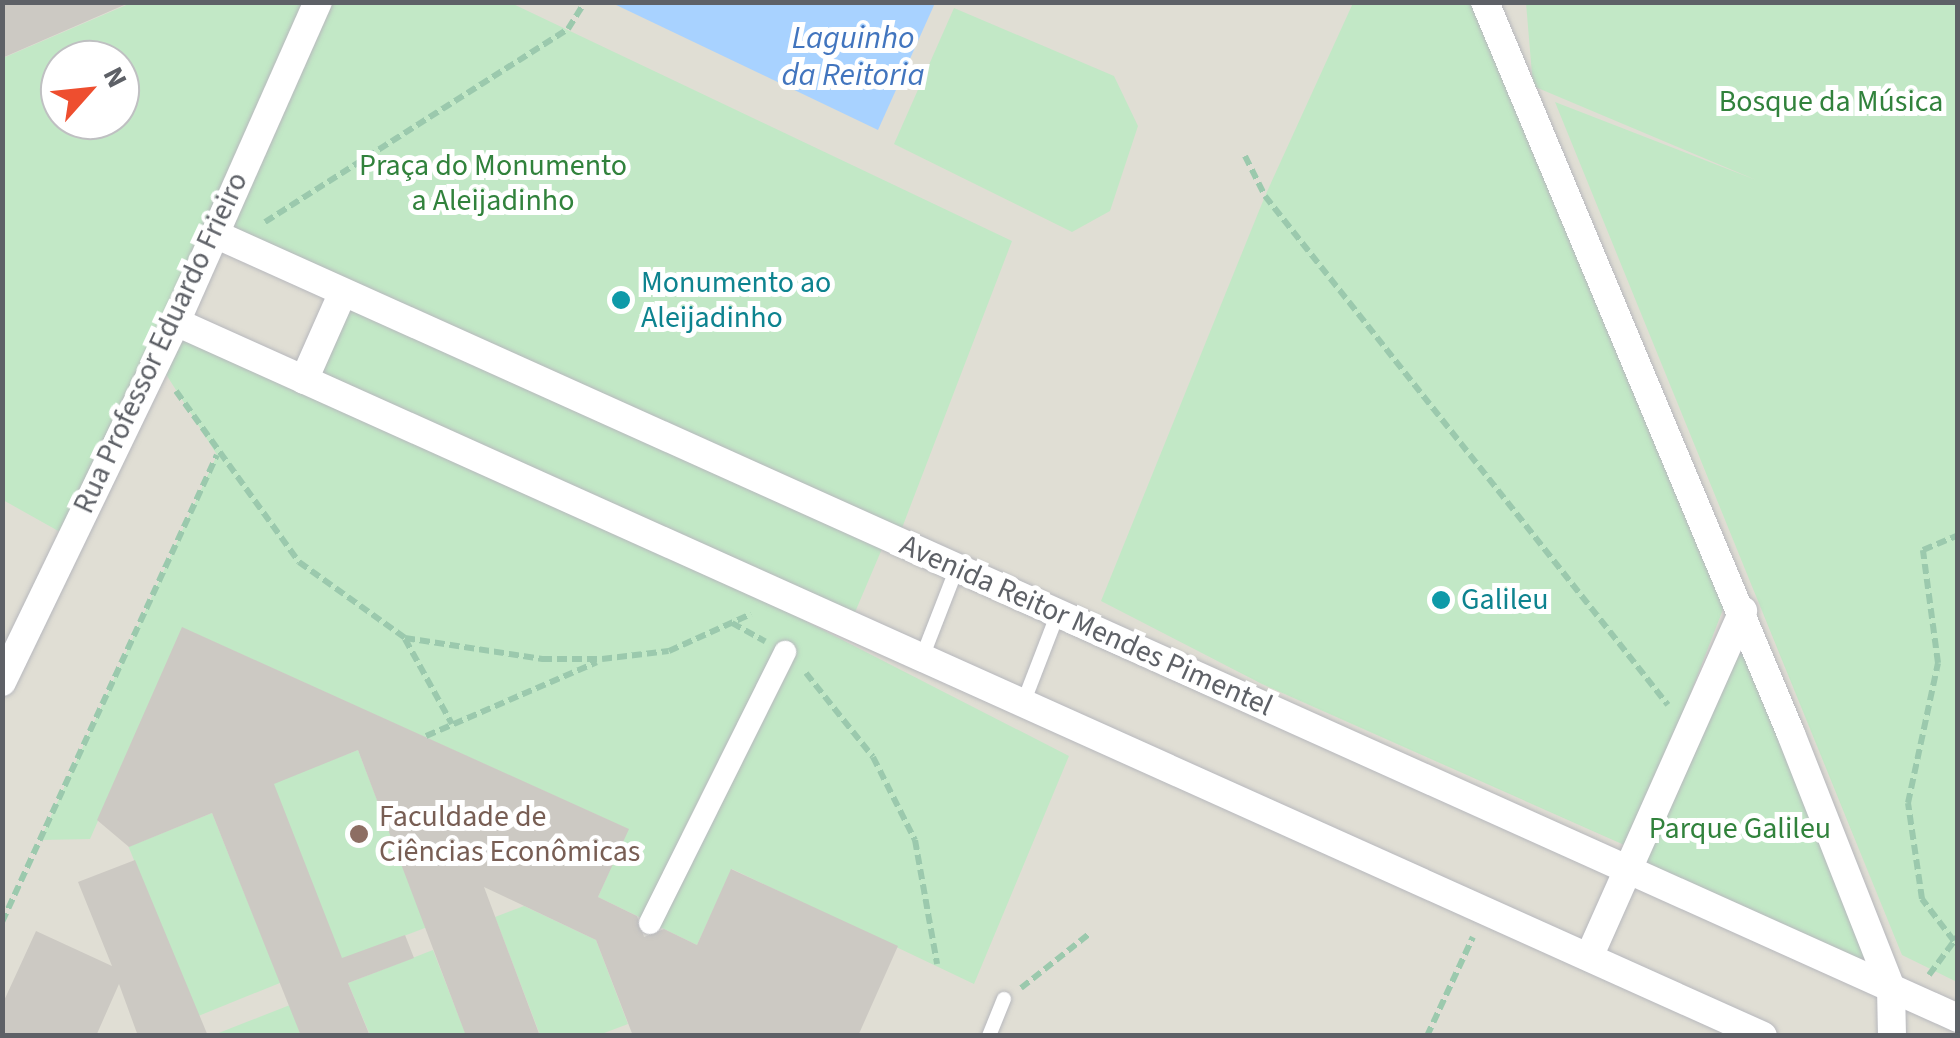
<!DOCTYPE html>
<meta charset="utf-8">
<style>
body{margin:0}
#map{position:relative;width:1960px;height:1038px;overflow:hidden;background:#f0efe6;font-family:"Source Sans 3",sans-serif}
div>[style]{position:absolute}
.education>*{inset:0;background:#e0ded4}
.green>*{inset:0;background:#c2e8c6;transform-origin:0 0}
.water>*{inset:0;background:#a8d2ff}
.building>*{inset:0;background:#ccc9c3}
.path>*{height:6px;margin-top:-3px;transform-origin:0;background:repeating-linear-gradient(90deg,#9bc9ad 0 10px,transparent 0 15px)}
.roads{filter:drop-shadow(0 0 2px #b7b8bd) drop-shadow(0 0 2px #b7b8bd)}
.service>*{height:14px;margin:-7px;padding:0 7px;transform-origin:7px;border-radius:7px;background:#fff}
.pedestrian>*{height:22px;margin:-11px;padding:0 11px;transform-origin:11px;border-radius:11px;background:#fff}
.minor>*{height:28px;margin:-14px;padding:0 14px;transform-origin:14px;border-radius:14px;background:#fff}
.dots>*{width:28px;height:28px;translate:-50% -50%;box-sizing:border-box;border:5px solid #fff;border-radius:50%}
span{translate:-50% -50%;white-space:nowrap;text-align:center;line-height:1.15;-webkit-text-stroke:10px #fff;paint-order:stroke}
.park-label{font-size:30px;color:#31823c}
.culture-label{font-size:30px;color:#0d838f}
.left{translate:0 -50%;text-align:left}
.street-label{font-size:30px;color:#5e6167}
.education-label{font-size:30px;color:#785e54}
.water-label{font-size:32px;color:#4275be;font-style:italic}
.frame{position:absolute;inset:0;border:5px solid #5e6167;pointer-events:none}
.north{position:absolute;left:40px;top:40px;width:100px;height:100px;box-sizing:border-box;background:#fff;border:2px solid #bfc0c2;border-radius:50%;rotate:63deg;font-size:28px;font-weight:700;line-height:40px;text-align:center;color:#5e6167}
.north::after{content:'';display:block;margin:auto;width:35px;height:45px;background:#ee4e2f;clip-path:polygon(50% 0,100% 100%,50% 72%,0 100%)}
</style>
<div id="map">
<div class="education">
<div style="clip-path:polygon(evenodd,2px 3px,1957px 3px,1957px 1035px,3px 1035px,2px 3px,60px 60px,120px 60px,120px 120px,60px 120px,60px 60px)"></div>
</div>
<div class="green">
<div style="clip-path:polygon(evenodd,131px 3px,309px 3px,69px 537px,3px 500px,3px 58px,131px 3px,60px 60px,120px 60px,120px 120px,60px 120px,60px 60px)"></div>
<div style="clip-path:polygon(319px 3px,511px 3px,1012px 241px,897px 541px,887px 537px,850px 624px,565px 498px,1069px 756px,974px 984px,732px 869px,697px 945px,598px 897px,628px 829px,183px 628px,90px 839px,40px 840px,217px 455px,157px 360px,176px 322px,304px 380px,342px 292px,215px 234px)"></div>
<div style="clip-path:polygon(1353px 3px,1472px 3px,1727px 599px,1631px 848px,1262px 684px,1101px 601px,1265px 196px)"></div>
<div style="clip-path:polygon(1526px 3px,1957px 3px,1957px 982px,1902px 955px,1555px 102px,1756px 180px,1533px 86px)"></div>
<div style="clip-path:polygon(954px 8px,1114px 76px,1138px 126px,1110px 211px,1072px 232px,894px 144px)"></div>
<div style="clip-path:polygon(1743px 611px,1891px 988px,1628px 870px)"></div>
<div style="left:358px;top:750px;width:190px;height:92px;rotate:69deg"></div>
<div style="left:212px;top:813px;width:183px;height:90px;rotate:68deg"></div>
<div style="clip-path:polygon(524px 906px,596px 940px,628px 1024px,599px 1035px,540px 1035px,495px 917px)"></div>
<div style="clip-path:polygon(433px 950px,466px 1035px,370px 1035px,348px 983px)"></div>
<div style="clip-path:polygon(290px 1005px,301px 1036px,211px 1036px)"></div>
</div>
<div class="water">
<div style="clip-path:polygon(612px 3px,935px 3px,878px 130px)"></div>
</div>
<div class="building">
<div style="clip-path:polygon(2px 2px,131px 2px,2px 58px)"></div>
<div style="clip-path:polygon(182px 627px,629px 829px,598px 897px,637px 916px,644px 937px,664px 929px,697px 945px,731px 869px,898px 946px,858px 1036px,633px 1036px,596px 940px,484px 887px,540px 1036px,466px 1036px,358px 750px,274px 784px,342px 958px,405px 935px,414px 958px,348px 983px,370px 1036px,301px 1036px,212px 813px,129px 847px,97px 820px)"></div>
<div style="clip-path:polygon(135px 860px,208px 1036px,138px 1036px,119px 984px,96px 1036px,2px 1036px,2px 1005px,36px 931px,112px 966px,78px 882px)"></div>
</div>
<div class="path">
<div style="left:1245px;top:156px;width:45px;rotate:63.4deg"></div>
<div style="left:1265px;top:196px;width:649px;rotate:51.63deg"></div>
<div style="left:265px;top:222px;width:359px;rotate:-32.5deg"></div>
<div style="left:568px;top:29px;width:32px;rotate:-58deg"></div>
<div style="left:176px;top:391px;width:211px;rotate:54.3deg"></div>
<div style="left:299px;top:562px;width:130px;rotate:35.6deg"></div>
<div style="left:405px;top:638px;width:139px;rotate:8.7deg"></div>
<div style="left:542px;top:659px;width:60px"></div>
<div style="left:602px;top:659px;width:67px;rotate:-6.8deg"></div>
<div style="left:669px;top:651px;width:90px;rotate:-24.3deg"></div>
<div style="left:732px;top:623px;width:38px;rotate:29deg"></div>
<div style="left:405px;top:639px;width:97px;rotate:61.1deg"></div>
<div style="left:806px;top:673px;width:107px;rotate:51.4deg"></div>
<div style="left:873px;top:757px;width:93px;rotate:63.2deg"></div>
<div style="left:915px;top:840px;width:126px;rotate:79.9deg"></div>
<div style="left:426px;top:736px;width:186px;rotate:-23.4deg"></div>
<div style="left:2px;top:922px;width:514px;rotate:-65.28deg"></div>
<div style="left:1954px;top:941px;width:53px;rotate:-127.3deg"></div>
<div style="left:1922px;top:899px;width:97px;rotate:-98.3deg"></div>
<div style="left:1908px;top:803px;width:143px;rotate:-77.9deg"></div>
<div style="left:1938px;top:663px;width:114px;rotate:-97.6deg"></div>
<div style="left:1923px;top:550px;width:38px;rotate:-23deg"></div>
<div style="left:1929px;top:975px;width:49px;rotate:-53.4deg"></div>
<div style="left:1021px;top:988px;width:87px;rotate:-38.5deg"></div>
<div style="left:1427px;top:1036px;width:109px;rotate:-65.1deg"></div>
</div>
<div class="roads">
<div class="service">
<div style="left:923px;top:655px;width:93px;rotate:-68.7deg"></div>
<div style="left:1024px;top:701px;width:94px;rotate:-68.9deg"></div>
<div style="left:989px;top:1036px;width:40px;rotate:-68deg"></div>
</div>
<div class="pedestrian">
<div style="left:650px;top:923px;width:303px;rotate:-63.5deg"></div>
</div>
<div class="minor">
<div style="left:1485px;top:2px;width:793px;rotate:67.31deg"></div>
<div style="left:1791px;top:734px;width:273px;rotate:68.5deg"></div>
<div style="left:1891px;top:988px;width:48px;rotate:88.8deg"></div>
<div style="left:215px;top:234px;width:1911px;rotate:24.22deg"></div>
<div style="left:176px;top:322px;width:1740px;rotate:24.22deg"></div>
<div style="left:304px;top:380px;width:96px;rotate:-66.1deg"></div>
<div style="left:2px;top:682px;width:400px;rotate:-64.2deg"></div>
<div style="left:176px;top:322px;width:350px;rotate:-66.1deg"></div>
<div style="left:1589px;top:957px;width:379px;rotate:-66deg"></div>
</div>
</div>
<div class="dots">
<div style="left:621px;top:300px;background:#0f9aa8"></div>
<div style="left:1441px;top:600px;background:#0f9aa8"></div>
<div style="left:359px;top:834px;background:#8d6e63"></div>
</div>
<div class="park-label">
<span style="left:1831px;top:102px">Bosque da Música</span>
<span style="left:493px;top:183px">Praça do Monumento<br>a Aleijadinho</span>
<span style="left:1740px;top:829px">Parque Galileu</span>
</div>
<div class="culture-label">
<span class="left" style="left:641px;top:300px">Monumento ao<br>Aleijadinho</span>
<span class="left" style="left:1461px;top:600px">Galileu</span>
</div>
<div class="street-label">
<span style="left:161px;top:343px;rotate:-65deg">Rua Professor Eduardo Frieiro</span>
<span style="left:1086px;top:626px;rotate:24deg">Avenida Reitor Mendes Pimentel</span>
</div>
<div class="education-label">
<span class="left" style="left:379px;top:834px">Faculdade de<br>Ciências Econômicas</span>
</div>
<div class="water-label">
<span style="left:853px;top:57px">Laguinho<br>da Reitoria</span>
</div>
<div class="frame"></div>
<div class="north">N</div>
</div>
